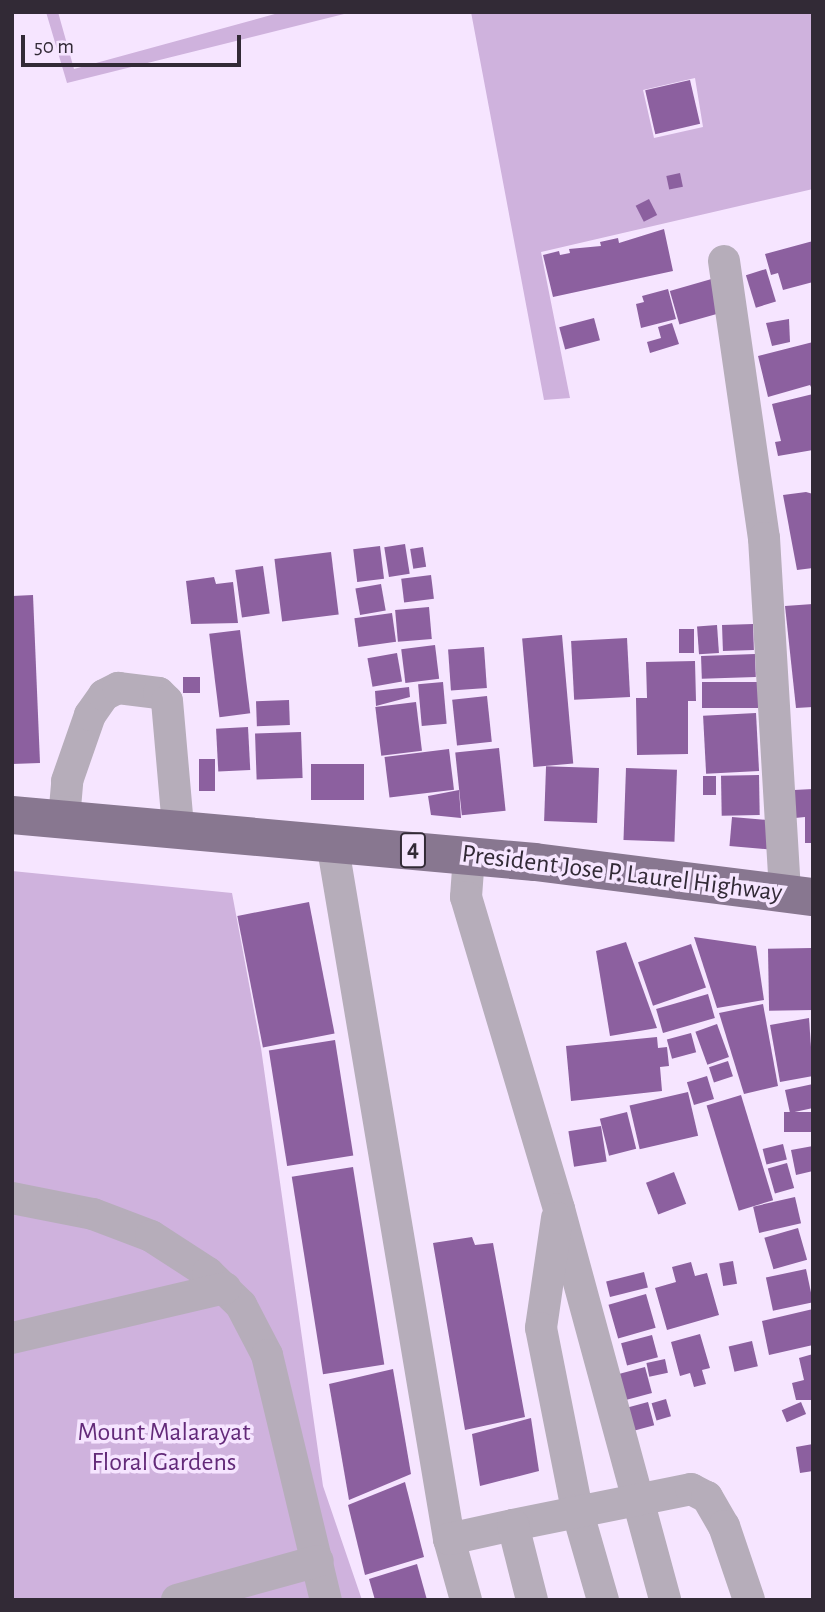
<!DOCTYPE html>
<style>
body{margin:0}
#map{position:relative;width:825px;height:1612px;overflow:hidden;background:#f6e5ff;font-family:"Alegreya Sans",sans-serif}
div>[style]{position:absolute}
.green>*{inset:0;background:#cfb2dd}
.building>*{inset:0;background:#8c609f;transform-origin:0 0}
.minor>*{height:32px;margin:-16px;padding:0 16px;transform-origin:16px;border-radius:16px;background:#b6adba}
.major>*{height:38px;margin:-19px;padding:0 19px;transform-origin:19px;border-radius:19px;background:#887790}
span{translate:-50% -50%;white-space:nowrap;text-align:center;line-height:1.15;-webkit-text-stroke:7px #f6e5ff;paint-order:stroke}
.shield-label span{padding:2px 5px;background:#f6e5ff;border:2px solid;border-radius:5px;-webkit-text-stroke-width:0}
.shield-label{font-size:24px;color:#322a36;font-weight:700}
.street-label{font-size:26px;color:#322a36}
.park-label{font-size:26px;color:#632a79}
.frame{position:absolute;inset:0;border:14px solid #322a36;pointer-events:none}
.scale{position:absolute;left:21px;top:35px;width:220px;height:32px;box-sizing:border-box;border:4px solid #322a36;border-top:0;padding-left:9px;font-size:21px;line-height:24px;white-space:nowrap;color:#322a36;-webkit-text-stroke:5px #f6e5ff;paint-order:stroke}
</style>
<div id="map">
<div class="green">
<div style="clip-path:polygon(46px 12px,58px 12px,74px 69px,282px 12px,352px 12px,67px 83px)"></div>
<div style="clip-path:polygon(evenodd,471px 12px,813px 12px,813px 189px,541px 252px,570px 398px,544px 400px,471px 12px,695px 78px,703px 127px,654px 138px,643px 90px,695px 78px)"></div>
<div style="clip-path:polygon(12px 871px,232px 893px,261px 1048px,323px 1486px,362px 1600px,12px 1600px)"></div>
</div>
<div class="building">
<div style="left:690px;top:80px;width:45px;height:46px;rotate:77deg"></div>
<div style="left:680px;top:173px;width:14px;height:14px;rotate:78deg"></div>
<div style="left:649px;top:199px;width:18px;height:15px;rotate:63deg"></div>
<div style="clip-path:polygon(664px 229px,673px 271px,553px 297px,543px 255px,559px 251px,560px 255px,570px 253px,569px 249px,601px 246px,600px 242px,618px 238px,619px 243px)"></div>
<div style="clip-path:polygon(813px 241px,813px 282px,783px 290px,778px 273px,771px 275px,765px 254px)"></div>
<div style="left:766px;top:269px;width:34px;height:21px;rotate:73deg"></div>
<div style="left:715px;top:278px;width:35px;height:47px;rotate:74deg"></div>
<div style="clip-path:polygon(668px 289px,676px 319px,641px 328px,636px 304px,644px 302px,642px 296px)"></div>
<div style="left:594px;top:318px;width:23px;height:36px;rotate:75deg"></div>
<div style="clip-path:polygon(789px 319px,790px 342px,772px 346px,766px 323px)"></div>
<div style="clip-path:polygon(672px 323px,679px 344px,650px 353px,647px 342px,661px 338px,658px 327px)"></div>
<div style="clip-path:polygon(813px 342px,813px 391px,810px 385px,768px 397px,758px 356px)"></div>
<div style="clip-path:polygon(813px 394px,813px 450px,778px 456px,775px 442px,781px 441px,772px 404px)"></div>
<div style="clip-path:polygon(806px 492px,813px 494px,813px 568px,797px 570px,783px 495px)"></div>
<div style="left:405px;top:544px;width:30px;height:21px;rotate:81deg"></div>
<div style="left:380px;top:546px;width:33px;height:27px;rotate:83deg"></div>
<div style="left:423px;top:547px;width:20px;height:13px;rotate:81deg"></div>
<div style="left:331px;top:552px;width:63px;height:57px;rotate:83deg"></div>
<div style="left:263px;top:566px;width:48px;height:28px;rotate:82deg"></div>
<div style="left:431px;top:575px;width:24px;height:30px;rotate:83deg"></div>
<div style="clip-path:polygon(214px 577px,216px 584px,233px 582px,238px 623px,191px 624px,186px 581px)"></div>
<div style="left:381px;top:584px;width:27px;height:26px;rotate:80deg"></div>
<div style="clip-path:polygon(33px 595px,40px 763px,12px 764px,12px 596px)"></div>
<div style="clip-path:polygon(813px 604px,813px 707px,796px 708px,785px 606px)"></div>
<div style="left:429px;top:607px;width:32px;height:34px;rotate:85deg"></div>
<div style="left:392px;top:613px;width:29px;height:38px;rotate:82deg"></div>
<div style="left:753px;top:624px;width:26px;height:31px;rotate:88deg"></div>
<div style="left:717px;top:625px;width:28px;height:20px;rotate:86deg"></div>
<div style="left:679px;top:629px;width:15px;height:24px"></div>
<div style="left:240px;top:630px;width:84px;height:31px;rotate:83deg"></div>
<div style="left:562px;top:635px;width:129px;height:40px;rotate:85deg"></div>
<div style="left:627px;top:638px;width:59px;height:56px;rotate:87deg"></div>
<div style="left:435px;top:645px;width:34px;height:34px;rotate:83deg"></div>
<div style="left:484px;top:647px;width:41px;height:36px;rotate:86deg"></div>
<div style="left:397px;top:653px;width:29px;height:30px;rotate:80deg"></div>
<div style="left:755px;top:654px;width:23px;height:54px;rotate:88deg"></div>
<div style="clip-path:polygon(695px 661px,696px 701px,688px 701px,688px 754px,637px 755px,636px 698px,647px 698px,646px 662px)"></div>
<div style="left:183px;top:677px;width:17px;height:16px"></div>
<div style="left:443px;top:682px;width:42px;height:25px;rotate:85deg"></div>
<div style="left:702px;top:682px;width:56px;height:26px"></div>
<div style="clip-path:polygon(409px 687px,410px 697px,376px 706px,375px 691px)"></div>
<div style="left:487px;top:696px;width:46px;height:35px;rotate:84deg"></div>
<div style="left:289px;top:700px;width:25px;height:33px;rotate:88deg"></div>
<div style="left:416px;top:702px;width:49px;height:41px;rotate:83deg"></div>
<div style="left:756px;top:713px;width:58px;height:53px;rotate:87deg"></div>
<div style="left:248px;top:727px;width:43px;height:32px;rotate:87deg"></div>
<div style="left:301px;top:732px;width:46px;height:46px;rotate:88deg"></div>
<div style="left:499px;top:748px;width:63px;height:44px;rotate:84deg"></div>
<div style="left:449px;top:749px;width:41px;height:65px;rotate:83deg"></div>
<div style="left:199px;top:759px;width:16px;height:32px"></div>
<div style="left:311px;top:764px;width:53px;height:36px"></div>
<div style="left:599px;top:768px;width:55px;height:53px;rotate:92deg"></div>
<div style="left:626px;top:768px;width:51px;height:72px;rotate:2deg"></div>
<div style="left:759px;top:775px;width:40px;height:38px;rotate:89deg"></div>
<div style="left:703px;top:776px;width:13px;height:19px"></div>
<div style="clip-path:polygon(813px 789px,813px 843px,805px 843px,805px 817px,795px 818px,794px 790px)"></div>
<div style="clip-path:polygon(459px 790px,461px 818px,431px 815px,428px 796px)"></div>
<div style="left:732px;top:817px;width:43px;height:29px;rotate:5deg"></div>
<div style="left:309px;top:902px;width:134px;height:73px;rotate:79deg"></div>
<div style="clip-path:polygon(694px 937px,756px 946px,764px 1000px,717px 1008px)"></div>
<div style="clip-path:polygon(626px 942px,657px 1028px,610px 1036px,596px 951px)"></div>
<div style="left:691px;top:944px;width:46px;height:56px;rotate:71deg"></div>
<div style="left:812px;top:948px;width:62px;height:44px;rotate:89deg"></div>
<div style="left:708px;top:994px;width:25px;height:54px;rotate:74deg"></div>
<div style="clip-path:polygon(763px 1004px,778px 1086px,744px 1094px,719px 1013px)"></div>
<div style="clip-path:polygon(809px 1018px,813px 1076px,780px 1082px,770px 1025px)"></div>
<div style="left:717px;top:1024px;width:35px;height:23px;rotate:70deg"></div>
<div style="left:691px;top:1033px;width:20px;height:25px;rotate:75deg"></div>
<div style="clip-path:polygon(657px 1037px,658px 1048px,667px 1047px,669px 1066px,660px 1067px,662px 1091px,571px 1101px,566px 1046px)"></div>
<div style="left:335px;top:1040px;width:117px;height:67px;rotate:81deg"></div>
<div style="left:728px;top:1061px;width:16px;height:20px;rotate:72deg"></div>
<div style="left:707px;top:1076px;width:24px;height:21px;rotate:73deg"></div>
<div style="clip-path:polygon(813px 1084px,813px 1108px,790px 1113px,785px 1090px)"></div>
<div style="left:688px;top:1092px;width:45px;height:60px;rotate:77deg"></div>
<div style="left:741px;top:1095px;width:110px;height:36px;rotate:73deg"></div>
<div style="left:627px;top:1112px;width:38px;height:28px;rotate:76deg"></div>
<div style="left:813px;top:1112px;width:20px;height:29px;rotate:90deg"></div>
<div style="left:601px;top:1126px;width:36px;height:33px;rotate:81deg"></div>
<div style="left:783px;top:1144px;width:16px;height:21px;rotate:76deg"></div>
<div style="clip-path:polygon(813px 1146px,813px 1171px,796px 1175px,791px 1150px)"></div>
<div style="left:787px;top:1163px;width:26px;height:20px;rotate:74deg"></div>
<div style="left:353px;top:1167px;width:200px;height:62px;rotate:81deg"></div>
<div style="left:674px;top:1172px;width:34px;height:30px;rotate:69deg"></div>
<div style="left:795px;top:1197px;width:27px;height:43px;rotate:77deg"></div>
<div style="left:798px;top:1228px;width:33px;height:35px;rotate:74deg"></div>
<div style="clip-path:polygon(472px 1237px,475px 1245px,493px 1243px,525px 1417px,465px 1430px,433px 1243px)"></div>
<div style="left:733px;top:1261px;width:23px;height:14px;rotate:80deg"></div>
<div style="clip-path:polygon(691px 1262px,695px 1276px,707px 1273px,719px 1315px,667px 1330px,655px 1288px,676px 1282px,672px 1267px)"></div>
<div style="left:806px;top:1269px;width:34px;height:41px;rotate:78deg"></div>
<div style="left:644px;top:1272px;width:16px;height:39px;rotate:76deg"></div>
<div style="left:646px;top:1294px;width:35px;height:39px;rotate:74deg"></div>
<div style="clip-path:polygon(813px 1309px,813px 1345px,769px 1355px,762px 1321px)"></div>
<div style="clip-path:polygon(700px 1334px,710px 1368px,702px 1370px,706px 1384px,694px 1387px,690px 1373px,680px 1376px,671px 1342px)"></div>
<div style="left:652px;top:1335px;width:23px;height:32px;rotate:75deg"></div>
<div style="left:752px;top:1341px;width:26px;height:24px;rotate:77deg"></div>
<div style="clip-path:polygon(813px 1354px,813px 1400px,796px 1400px,792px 1383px,804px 1380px,799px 1358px)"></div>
<div style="left:665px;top:1359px;width:14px;height:19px;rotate:78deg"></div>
<div style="left:645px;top:1367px;width:27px;height:29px;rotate:75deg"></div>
<div style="clip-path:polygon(393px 1369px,411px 1474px,349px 1500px,329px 1384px)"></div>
<div style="left:666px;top:1399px;width:18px;height:15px;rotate:74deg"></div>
<div style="left:648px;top:1402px;width:24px;height:23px;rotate:75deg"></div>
<div style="left:801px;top:1402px;width:13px;height:21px;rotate:67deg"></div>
<div style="clip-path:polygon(531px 1418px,539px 1471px,480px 1486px,472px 1434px)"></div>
<div style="clip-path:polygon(813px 1444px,813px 1471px,800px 1473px,796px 1447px)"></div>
<div style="clip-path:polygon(405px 1482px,424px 1557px,365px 1575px,348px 1505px)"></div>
<div style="clip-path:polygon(417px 1564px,427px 1600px,375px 1600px,369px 1579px)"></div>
</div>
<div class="minor">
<div style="left:724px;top:261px;width:280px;rotate:81.8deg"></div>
<div style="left:764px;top:538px;width:357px;rotate:86.6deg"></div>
<div style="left:64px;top:819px;width:38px;rotate:-85deg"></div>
<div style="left:67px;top:781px;width:70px;rotate:-70.8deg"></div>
<div style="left:90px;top:715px;width:24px;rotate:-55deg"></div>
<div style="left:104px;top:695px;width:16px;rotate:-27deg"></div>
<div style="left:118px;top:688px;width:41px;rotate:7deg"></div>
<div style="left:159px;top:693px;width:11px;rotate:45deg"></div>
<div style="left:167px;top:701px;width:127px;rotate:85deg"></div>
<div style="left:332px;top:842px;width:707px;rotate:80.47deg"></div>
<div style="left:449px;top:1539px;width:63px;rotate:74.4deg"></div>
<div style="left:469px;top:856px;width:41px;rotate:94.2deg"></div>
<div style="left:466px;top:897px;width:326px;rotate:73.4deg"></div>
<div style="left:559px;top:1209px;width:405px;rotate:74.8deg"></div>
<div style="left:12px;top:1198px;width:83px;rotate:11.2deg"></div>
<div style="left:93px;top:1214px;width:62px;rotate:20.8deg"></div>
<div style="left:151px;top:1236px;width:68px;rotate:33deg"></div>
<div style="left:208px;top:1273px;width:46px;rotate:44.1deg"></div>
<div style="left:241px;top:1305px;width:56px;rotate:62.5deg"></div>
<div style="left:267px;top:1355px;width:252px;rotate:76.5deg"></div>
<div style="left:557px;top:1218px;width:111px;rotate:98.3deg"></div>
<div style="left:541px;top:1328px;width:186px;rotate:78.8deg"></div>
<div style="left:577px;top:1510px;width:94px;rotate:73.9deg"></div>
<div style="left:12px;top:1338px;width:219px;rotate:-13.2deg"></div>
<div style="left:513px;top:1525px;width:182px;rotate:-11.4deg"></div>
<div style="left:691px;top:1489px;width:18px;rotate:27deg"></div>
<div style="left:707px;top:1497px;width:34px;rotate:60deg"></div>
<div style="left:724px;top:1526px;width:78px;rotate:71.3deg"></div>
<div style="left:449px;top:1539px;width:66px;rotate:-12.3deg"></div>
<div style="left:513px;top:1525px;width:77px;rotate:75.8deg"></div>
<div style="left:177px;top:1600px;width:146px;rotate:-15.5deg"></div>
</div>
<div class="major">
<div style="left:12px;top:815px;width:525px;rotate:5.14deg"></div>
<div style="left:535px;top:862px;width:280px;rotate:7.2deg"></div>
</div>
<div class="shield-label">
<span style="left:413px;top:850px">4</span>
</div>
<div class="street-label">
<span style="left:622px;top:874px;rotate:7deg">President Jose P. Laurel Highway</span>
</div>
<div class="park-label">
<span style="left:164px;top:1448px">Mount Malarayat<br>Floral Gardens</span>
</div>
<div class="frame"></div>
<div class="scale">50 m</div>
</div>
